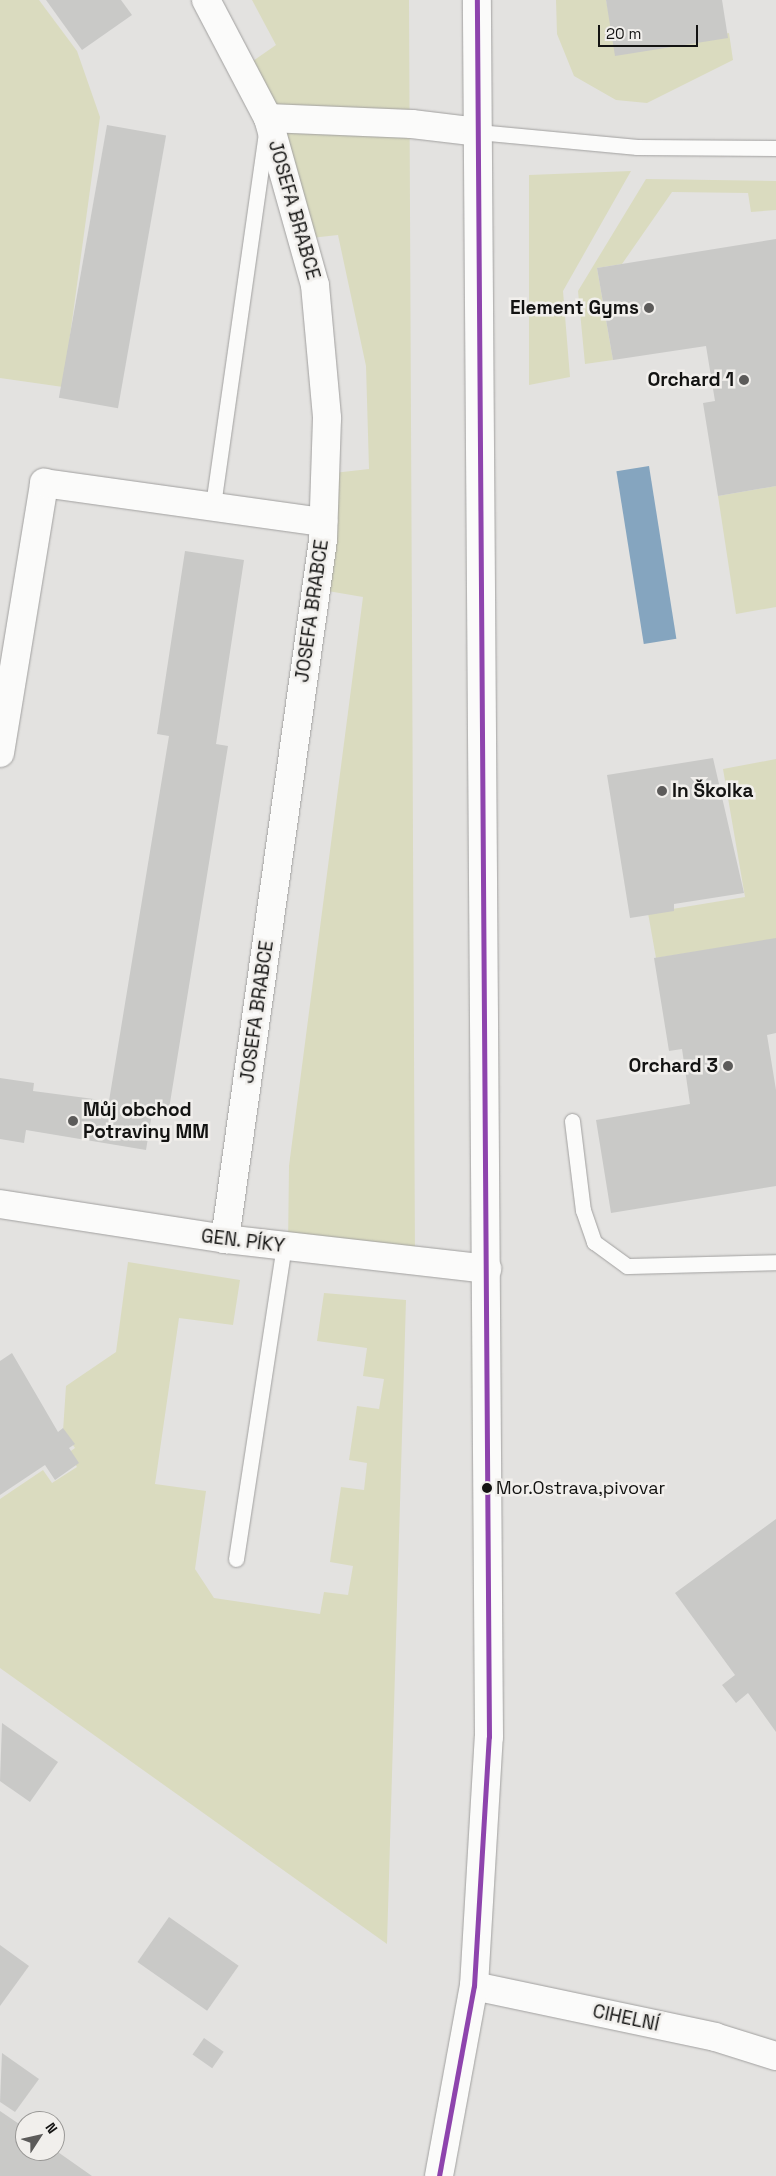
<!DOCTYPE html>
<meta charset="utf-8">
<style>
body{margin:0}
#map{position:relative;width:776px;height:2176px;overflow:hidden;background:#e3e2e0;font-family:"Space Grotesk",sans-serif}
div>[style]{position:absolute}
.green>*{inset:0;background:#dadbbf}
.water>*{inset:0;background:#85a5bf;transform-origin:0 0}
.building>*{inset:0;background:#c9c9c7;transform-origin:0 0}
.roads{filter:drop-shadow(0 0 1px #a1a09f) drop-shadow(0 0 1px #a1a09f)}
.service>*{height:15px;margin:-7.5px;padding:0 7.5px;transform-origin:7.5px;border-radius:7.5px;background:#fbfbfa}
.minor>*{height:28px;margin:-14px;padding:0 14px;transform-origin:14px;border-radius:14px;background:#fbfbfa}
.tertiary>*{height:28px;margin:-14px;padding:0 14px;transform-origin:14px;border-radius:14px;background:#fbfbfa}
.bus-1>*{height:5px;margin:-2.5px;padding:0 2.5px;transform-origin:2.5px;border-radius:2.5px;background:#8e44ad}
.dots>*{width:14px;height:14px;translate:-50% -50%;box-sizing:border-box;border:2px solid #f1efec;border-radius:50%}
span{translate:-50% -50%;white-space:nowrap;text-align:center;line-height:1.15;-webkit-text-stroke:5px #f1efec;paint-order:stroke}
.bus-label{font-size:18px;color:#131312}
.left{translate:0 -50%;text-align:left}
.street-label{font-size:19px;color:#131312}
.poi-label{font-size:19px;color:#131312;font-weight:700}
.right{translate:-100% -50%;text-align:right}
.north{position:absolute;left:15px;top:2111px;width:50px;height:50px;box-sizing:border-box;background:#f1efec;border:1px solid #989795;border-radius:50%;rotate:55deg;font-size:14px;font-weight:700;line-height:20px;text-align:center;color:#131312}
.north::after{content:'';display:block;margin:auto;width:18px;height:22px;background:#5c5b5a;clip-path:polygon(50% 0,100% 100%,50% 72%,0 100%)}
.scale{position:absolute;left:598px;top:25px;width:100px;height:22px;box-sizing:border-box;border:2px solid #131312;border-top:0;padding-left:6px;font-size:15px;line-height:18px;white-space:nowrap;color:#131312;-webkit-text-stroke:4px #f1efec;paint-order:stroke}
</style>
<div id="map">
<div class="green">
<div style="clip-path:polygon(0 0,39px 0,77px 51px,100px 117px,63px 387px,0 378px)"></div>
<div style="clip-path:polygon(252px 0,409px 0,415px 1260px,288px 1246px,289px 1166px,363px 597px,316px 589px,325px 474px,369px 469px,366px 366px,338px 235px,302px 239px,243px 68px,276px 45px)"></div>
<div style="clip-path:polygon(556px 0,606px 0,617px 53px,729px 33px,733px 60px,647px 103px,616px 100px,574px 76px,557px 34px)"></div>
<div style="clip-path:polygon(631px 171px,563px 291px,570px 377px,529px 385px,529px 175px)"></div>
<div style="clip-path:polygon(646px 179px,776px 181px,776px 210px,751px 212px,748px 193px,672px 192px,622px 264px,597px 268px,613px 360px,585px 364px,578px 291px)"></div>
<div style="clip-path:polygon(776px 486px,776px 607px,736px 614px,718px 496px)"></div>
<div style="clip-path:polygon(776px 759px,776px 939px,656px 958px,648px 913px,745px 897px,723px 769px)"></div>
<div style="clip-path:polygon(128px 1262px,240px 1280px,233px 1325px,179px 1318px,155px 1484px,206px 1491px,195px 1569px,214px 1598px,320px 1614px,324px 1592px,348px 1595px,353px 1566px,330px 1562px,341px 1487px,364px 1490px,367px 1463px,349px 1460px,357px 1406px,379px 1409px,384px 1379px,363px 1376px,367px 1348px,317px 1341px,324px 1293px,406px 1300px,387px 1944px,0 1668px,0 1499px,43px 1470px,52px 1483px,77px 1467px,68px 1453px,75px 1448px,63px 1431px,66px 1386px,116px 1352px)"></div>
</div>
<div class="water">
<div style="left:649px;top:466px;width:175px;height:33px;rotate:81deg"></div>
</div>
<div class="building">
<div style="clip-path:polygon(46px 0,121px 0,132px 15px,82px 50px)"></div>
<div style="clip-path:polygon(606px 0,722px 0,728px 38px,615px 56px)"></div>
<div style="left:107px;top:125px;width:60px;height:277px;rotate:10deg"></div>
<div style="clip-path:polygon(776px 239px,776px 486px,718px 496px,703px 403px,715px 401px,706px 346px,613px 360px,597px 268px)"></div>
<div style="clip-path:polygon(185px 551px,244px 560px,216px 744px,228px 746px,169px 1109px,153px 1107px,146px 1150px,26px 1130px,24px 1143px,0 1139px,0 1078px,34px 1083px,33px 1091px,109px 1101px,169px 736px,157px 734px)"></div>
<div style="clip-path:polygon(713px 758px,744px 893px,674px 904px,674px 911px,630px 918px,607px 775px)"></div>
<div style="clip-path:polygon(776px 938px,776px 1033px,767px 1035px,776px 1090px,776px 1186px,611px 1213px,596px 1120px,690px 1104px,682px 1049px,669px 1051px,654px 958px)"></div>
<div style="clip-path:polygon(12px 1353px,58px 1432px,63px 1428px,75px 1444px,69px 1448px,79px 1463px,55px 1480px,45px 1465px,0 1495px,0 1361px)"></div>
<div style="clip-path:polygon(776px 1519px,776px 1732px,748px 1693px,736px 1703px,722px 1685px,735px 1675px,675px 1593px)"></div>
<div style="clip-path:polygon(2px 1723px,58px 1762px,30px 1802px,0 1781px)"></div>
<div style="left:169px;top:1917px;width:85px;height:55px;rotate:35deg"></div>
<div style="clip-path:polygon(0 1945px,29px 1966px,0 2006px)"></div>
<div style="left:204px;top:2038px;width:24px;height:20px;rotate:35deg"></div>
<div style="clip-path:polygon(2px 2053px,39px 2079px,15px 2112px,0 2102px)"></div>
<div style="clip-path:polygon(0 2111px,25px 2128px,25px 2151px,55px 2150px,92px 2176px,0 2176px)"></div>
</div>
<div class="roads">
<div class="service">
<div style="left:478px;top:132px;width:160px;rotate:5.4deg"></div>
<div style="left:637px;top:147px;width:139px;rotate:0.4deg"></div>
<div style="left:213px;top:505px;width:377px;rotate:-81.9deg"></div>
<div style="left:572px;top:1121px;width:90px;rotate:83deg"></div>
<div style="left:583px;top:1210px;width:34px;rotate:71deg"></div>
<div style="left:594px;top:1242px;width:41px;rotate:36deg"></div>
<div style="left:627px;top:1266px;width:149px;rotate:-1.5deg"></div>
<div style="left:236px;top:1559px;width:317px;rotate:-81.3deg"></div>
</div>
<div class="minor">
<div style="left:206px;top:0;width:133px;rotate:62.3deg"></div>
<div style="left:268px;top:118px;width:173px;rotate:74.3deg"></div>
<div style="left:315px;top:285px;width:134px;rotate:84.8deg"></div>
<div style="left:327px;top:418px;width:122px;rotate:91.9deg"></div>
<div style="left:323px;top:540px;width:706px;rotate:97.98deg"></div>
<div style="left:268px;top:118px;width:144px;rotate:2.4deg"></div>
<div style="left:412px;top:124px;width:66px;rotate:6.9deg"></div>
<div style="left:0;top:753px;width:274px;rotate:-80.7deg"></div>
<div style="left:44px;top:483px;width:282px;rotate:8deg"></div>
<div style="left:0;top:1204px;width:228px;rotate:8.8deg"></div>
<div style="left:225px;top:1239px;width:264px;rotate:6.5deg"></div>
</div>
<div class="tertiary">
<div style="left:474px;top:1986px;width:246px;rotate:11.9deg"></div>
<div style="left:715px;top:2037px;width:64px;rotate:17.3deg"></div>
<div style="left:439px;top:2176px;width:193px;rotate:-79.6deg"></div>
<div style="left:474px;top:1986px;width:249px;rotate:-86.6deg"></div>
<div style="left:489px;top:1737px;width:1737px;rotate:-90.4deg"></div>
</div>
</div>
<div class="bus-1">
<div style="left:439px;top:2176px;width:193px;rotate:-79.6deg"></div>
<div style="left:474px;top:1986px;width:249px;rotate:-86.6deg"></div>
<div style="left:489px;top:1737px;width:1737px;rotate:-90.4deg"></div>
</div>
<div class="dots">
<div style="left:649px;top:308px;background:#5c5b5a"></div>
<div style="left:744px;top:380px;background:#5c5b5a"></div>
<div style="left:662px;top:791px;background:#5c5b5a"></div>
<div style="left:728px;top:1066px;background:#5c5b5a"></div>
<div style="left:73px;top:1121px;background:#5c5b5a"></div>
<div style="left:487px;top:1488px;background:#131312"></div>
</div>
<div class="bus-label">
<span class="left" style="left:496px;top:1488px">Mor.Ostrava,pivovar</span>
</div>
<div class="street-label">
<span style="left:294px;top:210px;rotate:74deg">JOSEFA BRABCE</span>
<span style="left:312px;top:611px;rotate:-82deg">JOSEFA BRABCE</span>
<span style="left:257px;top:1012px;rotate:-82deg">JOSEFA BRABCE</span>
<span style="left:243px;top:1241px;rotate:7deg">GEN. PÍKY</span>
<span style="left:626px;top:2018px;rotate:12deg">CIHELNÍ</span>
</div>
<div class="poi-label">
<span class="right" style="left:639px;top:308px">Element Gyms</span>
<span class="right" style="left:734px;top:380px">Orchard 1</span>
<span class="left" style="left:672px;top:791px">In Školka</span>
<span class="right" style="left:718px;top:1066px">Orchard 3</span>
<span class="left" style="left:83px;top:1121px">Můj obchod<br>Potraviny MM</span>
</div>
<div class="north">N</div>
<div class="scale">20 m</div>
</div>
